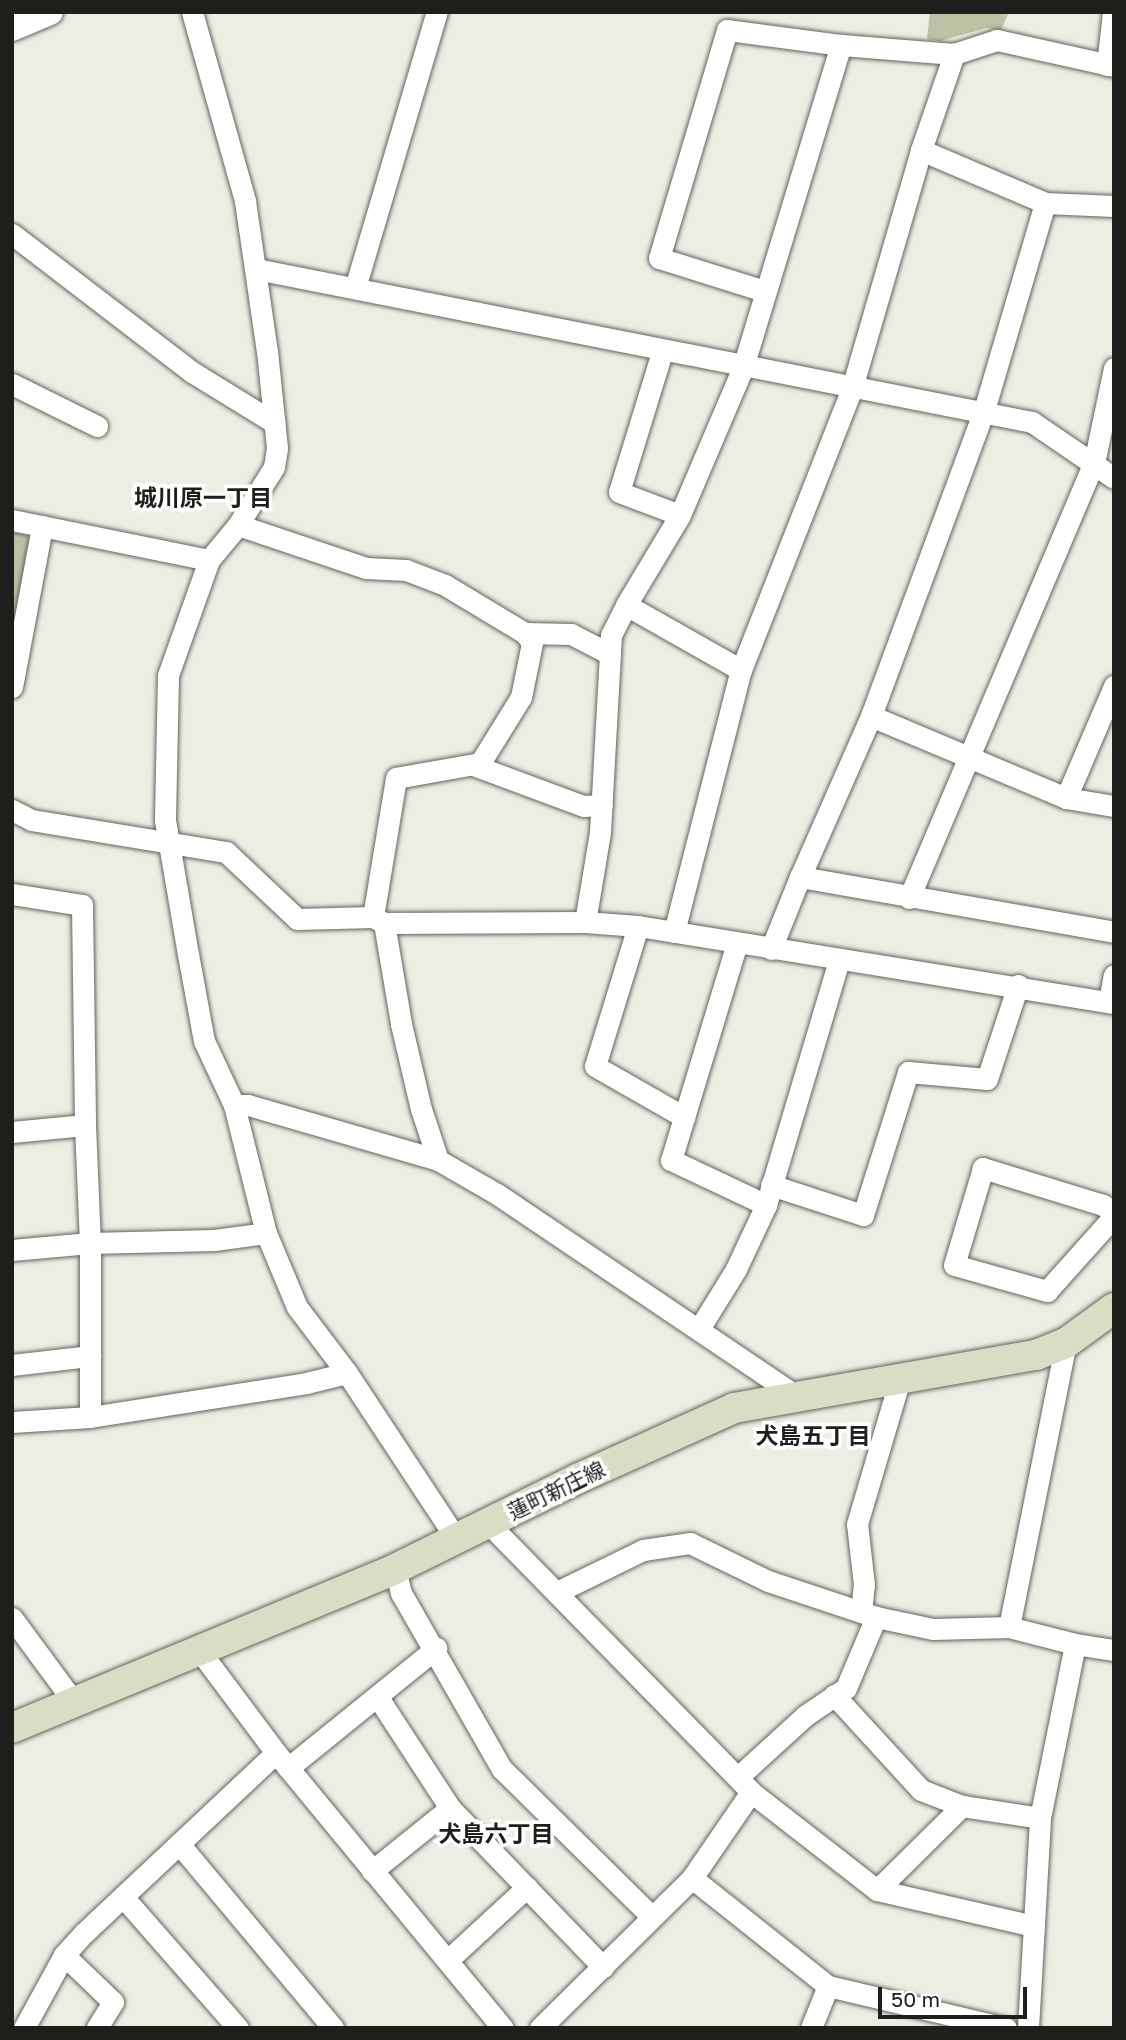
<!DOCTYPE html>
<meta charset="utf-8">
<style>
body{margin:0}
#map{position:relative;width:1126px;height:2040px;overflow:hidden;background:#eceee4;font-family:"Golos Text","Noto Sans JP",sans-serif}
div>[style]{position:absolute}
.green>*{inset:0;background:#bdc2a5}
.roads{filter:drop-shadow(0 0 2px #62645c) drop-shadow(0 0 2px #62645c)}
.minor>*{height:21px;margin:-10.5px;padding:0 10.5px;transform-origin:10.5px;border-radius:10.5px;background:#fff}
.tertiary>*{height:26px;margin:-13px;padding:0 13px;transform-origin:13px;border-radius:13px;background:#fff}
.secondary>*{height:30px;margin:-15px;padding:0 15px;transform-origin:15px;border-radius:15px;background:#daddc3}
span{translate:-50% -50%;white-space:nowrap;text-align:center;line-height:1.15;-webkit-text-stroke:7px #fff;paint-order:stroke}
.street-label{font-size:21px;color:#1e1e1b}
.neighbourhood-label{font-size:23px;color:#1e1e1b;font-weight:700}
.frame{position:absolute;inset:0;border:14px solid #1e1e1b;pointer-events:none}
.scale{position:absolute;left:878px;top:1987px;width:149px;height:32px;box-sizing:border-box;border:4px solid #1e1e1b;border-top:0;padding-left:9px;font-size:21px;line-height:24px;white-space:nowrap;color:#1e1e1b;-webkit-text-stroke:5px #fff;paint-order:stroke}
</style>
<div id="map">
<div class="green">
<div style="clip-path:polygon(930px 12px,1009px 12px,1001px 30px,987px 28px,940px 41px,927px 39px)"></div>
<div style="clip-path:polygon(12px 532px,26px 535px,30px 542px,12px 637px)"></div>
</div>
<div class="roads">
<div class="minor">
<div style="left:192px;top:12px;width:196px;rotate:74.3deg"></div>
<div style="left:245px;top:201px;width:152px;rotate:81.7deg"></div>
<div style="left:267px;top:351px;width:98px;rotate:84.1deg"></div>
<div style="left:277px;top:448px;width:19px;rotate:99deg"></div>
<div style="left:274px;top:467px;width:68px;rotate:121.8deg"></div>
<div style="left:238px;top:525px;width:45px;rotate:129.6deg"></div>
<div style="left:209px;top:560px;width:122px;rotate:109.6deg"></div>
<div style="left:168px;top:675px;width:145px;rotate:91.2deg"></div>
<div style="left:165px;top:820px;width:136px;rotate:80.3deg"></div>
<div style="left:188px;top:954px;width:88px;rotate:79.6deg"></div>
<div style="left:204px;top:1041px;width:71px;rotate:64.9deg"></div>
<div style="left:234px;top:1105px;width:132px;rotate:76deg"></div>
<div style="left:266px;top:1233px;width:80px;rotate:67.3deg"></div>
<div style="left:297px;top:1307px;width:83px;rotate:52.9deg"></div>
<div style="left:347px;top:1373px;width:198px;rotate:56.6deg"></div>
<div style="left:954px;top:54px;width:45px;rotate:-18deg"></div>
<div style="left:997px;top:40px;width:120px;rotate:12.5deg"></div>
<div style="left:1107px;top:65px;width:53px;rotate:-83.5deg"></div>
<div style="left:921px;top:150px;width:135px;rotate:23.1deg"></div>
<div style="left:1045px;top:203px;width:69px;rotate:2.5deg"></div>
<div style="left:1045px;top:203px;width:219px;rotate:106.4deg"></div>
<div style="left:983px;top:413px;width:323px;rotate:110.3deg"></div>
<div style="left:871px;top:716px;width:176px;rotate:113.8deg"></div>
<div style="left:800px;top:877px;width:319px;rotate:9.9deg"></div>
<div style="left:12px;top:234px;width:227px;rotate:37.5deg"></div>
<div style="left:192px;top:372px;width:97px;rotate:31.6deg"></div>
<div style="left:256px;top:269px;width:791px;rotate:11.15deg"></div>
<div style="left:1032px;top:422px;width:99px;rotate:34.3deg"></div>
<div style="left:355px;top:288px;width:288px;rotate:-73.5deg"></div>
<div style="left:662px;top:352px;width:146px;rotate:107.1deg"></div>
<div style="left:619px;top:492px;width:65px;rotate:20.7deg"></div>
<div style="left:12px;top:384px;width:95px;rotate:26.3deg"></div>
<div style="left:12px;top:520px;width:201px;rotate:11.5deg"></div>
<div style="left:238px;top:525px;width:135px;rotate:18.6deg"></div>
<div style="left:366px;top:568px;width:40px;rotate:2.9deg"></div>
<div style="left:406px;top:570px;width:42px;rotate:21deg"></div>
<div style="left:445px;top:585px;width:93px;rotate:31deg"></div>
<div style="left:525px;top:633px;width:12px;rotate:55deg"></div>
<div style="left:532px;top:643px;width:55px;rotate:101.5deg"></div>
<div style="left:521px;top:697px;width:78px;rotate:121.8deg"></div>
<div style="left:480px;top:763px;width:85px;rotate:169.9deg"></div>
<div style="left:396px;top:778px;width:141px;rotate:99.4deg"></div>
<div style="left:525px;top:633px;width:46px;rotate:1.2deg"></div>
<div style="left:571px;top:634px;width:44px;rotate:27.1deg"></div>
<div style="left:741px;top:670px;width:132px;rotate:-150.5deg"></div>
<div style="left:626px;top:605px;width:105px;rotate:-59deg"></div>
<div style="left:680px;top:515px;width:161px;rotate:-66.9deg"></div>
<div style="left:743px;top:367px;width:337px;rotate:-73.1deg"></div>
<div style="left:12px;top:687px;width:164px;rotate:-79.4deg"></div>
<div style="left:871px;top:716px;width:212px;rotate:22.8deg"></div>
<div style="left:1066px;top:798px;width:49px;rotate:9.5deg"></div>
<div style="left:473px;top:765px;width:117px;rotate:20.4deg"></div>
<div style="left:583px;top:806px;width:19px;rotate:-3deg"></div>
<div style="left:1066px;top:798px;width:122px;rotate:-66.8deg"></div>
<div style="left:12px;top:810px;width:22px;rotate:27deg"></div>
<div style="left:32px;top:820px;width:197px;rotate:9.4deg"></div>
<div style="left:226px;top:852px;width:98px;rotate:43.3deg"></div>
<div style="left:297px;top:919px;width:76px;rotate:-1.5deg"></div>
<div style="left:373px;top:917px;width:13px;rotate:29deg"></div>
<div style="left:384px;top:923px;width:201px;rotate:-0.3deg"></div>
<div style="left:585px;top:922px;width:53px;rotate:4.3deg"></div>
<div style="left:638px;top:926px;width:482px;rotate:9.2deg"></div>
<div style="left:12px;top:894px;width:71px;rotate:8.9deg"></div>
<div style="left:82px;top:905px;width:220px;rotate:89.2deg"></div>
<div style="left:85px;top:1125px;width:118px;rotate:87.6deg"></div>
<div style="left:90px;top:1243px;width:174px;rotate:90deg"></div>
<div style="left:909px;top:898px;width:473px;rotate:-67deg"></div>
<div style="left:1094px;top:463px;width:97px;rotate:-78.1deg"></div>
<div style="left:585px;top:922px;width:91px;rotate:-80.5deg"></div>
<div style="left:600px;top:832px;width:197px;rotate:-86.8deg"></div>
<div style="left:611px;top:635px;width:34px;rotate:-63deg"></div>
<div style="left:384px;top:923px;width:102px;rotate:80.4deg"></div>
<div style="left:401px;top:1024px;width:87px;rotate:76.8deg"></div>
<div style="left:421px;top:1109px;width:54px;rotate:71.6deg"></div>
<div style="left:638px;top:926px;width:146px;rotate:107.1deg"></div>
<div style="left:595px;top:1066px;width:103px;rotate:29.8deg"></div>
<div style="left:674px;top:932px;width:270px;rotate:-75.7deg"></div>
<div style="left:741px;top:670px;width:303px;rotate:-68.5deg"></div>
<div style="left:852px;top:388px;width:248px;rotate:-73.8deg"></div>
<div style="left:921px;top:150px;width:102px;rotate:-71deg"></div>
<div style="left:954px;top:54px;width:113px;rotate:-175.4deg"></div>
<div style="left:841px;top:45px;width:115px;rotate:-172.5deg"></div>
<div style="left:727px;top:30px;width:238px;rotate:106.6deg"></div>
<div style="left:659px;top:258px;width:110px;rotate:17.4deg"></div>
<div style="left:737px;top:943px;width:227px;rotate:106.9deg"></div>
<div style="left:671px;top:1160px;width:105px;rotate:25.3deg"></div>
<div style="left:771px;top:949px;width:78px;rotate:-68.1deg"></div>
<div style="left:1109px;top:1002px;width:27px;rotate:-80deg"></div>
<div style="left:234px;top:1105px;width:14px"></div>
<div style="left:248px;top:1105px;width:198px;rotate:16.1deg"></div>
<div style="left:438px;top:1160px;width:68px;rotate:30deg"></div>
<div style="left:497px;top:1194px;width:361px;rotate:34deg"></div>
<div style="left:12px;top:1132px;width:73px;rotate:-5.5deg"></div>
<div style="left:771px;top:1185px;width:97px;rotate:18.1deg"></div>
<div style="left:863px;top:1215px;width:150px;rotate:-72.5deg"></div>
<div style="left:908px;top:1072px;width:79px;rotate:5.1deg"></div>
<div style="left:987px;top:1079px;width:99px;rotate:-71.7deg"></div>
<div style="left:1114px;top:1213px;width:14px;rotate:-144deg"></div>
<div style="left:1103px;top:1205px;width:126px;rotate:-162.9deg"></div>
<div style="left:983px;top:1168px;width:101px;rotate:106.6deg"></div>
<div style="left:954px;top:1265px;width:97px;rotate:15.6deg"></div>
<div style="left:1047px;top:1291px;width:101px;rotate:-48.2deg"></div>
<div style="left:12px;top:1250px;width:78px;rotate:-5.1deg"></div>
<div style="left:90px;top:1243px;width:124px;rotate:-1.4deg"></div>
<div style="left:214px;top:1240px;width:52px;rotate:-7.7deg"></div>
<div style="left:699px;top:1329px;width:70px;rotate:-58.3deg"></div>
<div style="left:736px;top:1269px;width:71px;rotate:-64.9deg"></div>
<div style="left:766px;top:1205px;width:256px;rotate:-73.4deg"></div>
<div style="left:12px;top:1365px;width:79px;rotate:-6.6deg"></div>
<div style="left:12px;top:1422px;width:78px;rotate:-3.7deg"></div>
<div style="left:90px;top:1417px;width:219px;rotate:-8.9deg"></div>
<div style="left:306px;top:1383px;width:42px;rotate:-13.7deg"></div>
<div style="left:488px;top:1523px;width:376px;rotate:45.6deg"></div>
<div style="left:751px;top:1792px;width:104px;rotate:124.5deg"></div>
<div style="left:692px;top:1878px;width:174px;rotate:38.5deg"></div>
<div style="left:828px;top:1986px;width:183px;rotate:13.3deg"></div>
<div style="left:395px;top:1569px;width:25px;rotate:76deg"></div>
<div style="left:401px;top:1593px;width:203px;rotate:60.2deg"></div>
<div style="left:502px;top:1769px;width:209px;rotate:44.6deg"></div>
<div style="left:557px;top:1592px;width:96px;rotate:-26deg"></div>
<div style="left:643px;top:1550px;width:48px;rotate:-8.5deg"></div>
<div style="left:690px;top:1543px;width:87px;rotate:26deg"></div>
<div style="left:768px;top:1581px;width:114px;rotate:18.4deg"></div>
<div style="left:876px;top:1617px;width:58px;rotate:11.9deg"></div>
<div style="left:933px;top:1629px;width:76px;rotate:-1.5deg"></div>
<div style="left:861px;top:1612px;width:27px;rotate:-84deg"></div>
<div style="left:864px;top:1585px;width:61px;rotate:-96.5deg"></div>
<div style="left:857px;top:1524px;width:151px;rotate:-73.5deg"></div>
<div style="left:12px;top:1618px;width:104px;rotate:53.6deg"></div>
<div style="left:1075px;top:1644px;width:39px;rotate:9deg"></div>
<div style="left:199px;top:1650px;width:129px;rotate:53.2deg"></div>
<div style="left:834px;top:1695px;width:129px;rotate:47.5deg"></div>
<div style="left:921px;top:1790px;width:44px;rotate:21.3deg"></div>
<div style="left:962px;top:1806px;width:79px;rotate:8.7deg"></div>
<div style="left:377px;top:1696px;width:134px;rotate:56.9deg"></div>
<div style="left:450px;top:1808px;width:221px;rotate:46.1deg"></div>
<div style="left:288px;top:1768px;width:191px;rotate:-39deg"></div>
<div style="left:738px;top:1777px;width:92px;rotate:-42.4deg"></div>
<div style="left:806px;top:1715px;width:48px;rotate:-34deg"></div>
<div style="left:846px;top:1688px;width:77px;rotate:-67.1deg"></div>
<div style="left:751px;top:1792px;width:160px;rotate:37.9deg"></div>
<div style="left:877px;top:1890px;width:161px;rotate:12.9deg"></div>
<div style="left:180px;top:1845px;width:239px;rotate:50.1deg"></div>
<div style="left:372px;top:1871px;width:100px;rotate:-38.9deg"></div>
<div style="left:877px;top:1890px;width:120px;rotate:-44.7deg"></div>
<div style="left:124px;top:1898px;width:173px;rotate:48.8deg"></div>
<div style="left:64px;top:1955px;width:68px;rotate:43.8deg"></div>
<div style="left:113px;top:2002px;width:31px;rotate:122deg"></div>
<div style="left:449px;top:1959px;width:106px;rotate:-42.7deg"></div>
<div style="left:24px;top:2028px;width:83px;rotate:-61.3deg"></div>
<div style="left:64px;top:1955px;width:30px;rotate:-48deg"></div>
<div style="left:84px;top:1933px;width:263px;rotate:-43.2deg"></div>
<div style="left:276px;top:1753px;width:357px;rotate:50.5deg"></div>
<div style="left:540px;top:2028px;width:214px;rotate:-44.6deg"></div>
<div style="left:811px;top:2028px;width:45px;rotate:-68deg"></div>
<div style="left:1028px;top:2028px;width:210px;rotate:-86.7deg"></div>
<div style="left:1040px;top:1818px;width:177px;rotate:-78.6deg"></div>
<div style="left:1075px;top:1644px;width:68px;rotate:-165.6deg"></div>
<div style="left:1009px;top:1627px;width:290px;rotate:-78.7deg"></div>
</div>
<div class="tertiary">
<div style="left:12px;top:28px;width:41px;rotate:-22.8deg"></div>
</div>
<div class="secondary">
<div style="left:12px;top:1728px;width:415px;rotate:-22.5deg"></div>
<div style="left:395px;top:1569px;width:203px;rotate:-26.3deg"></div>
<div style="left:577px;top:1479px;width:172px;rotate:-24.3deg"></div>
<div style="left:734px;top:1408px;width:307px;rotate:-10deg"></div>
<div style="left:1036px;top:1355px;width:32px;rotate:-22deg"></div>
<div style="left:1066px;top:1343px;width:59px;rotate:-36.1deg"></div>
</div>
</div>
<div class="street-label">
<span style="left:556px;top:1490px;rotate:-26deg">蓮町新庄線</span>
</div>
<div class="neighbourhood-label">
<span style="left:203px;top:497px">城川原一丁目</span>
<span style="left:813px;top:1435px">犬島五丁目</span>
<span style="left:496px;top:1833px">犬島六丁目</span>
</div>
<div class="frame"></div>
<div class="scale">50 m</div>
</div>
